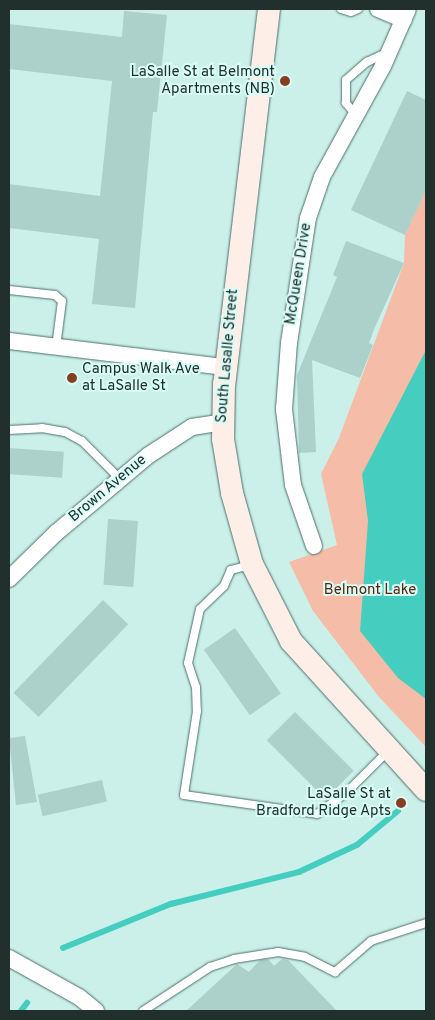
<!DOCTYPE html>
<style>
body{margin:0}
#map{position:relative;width:435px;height:1020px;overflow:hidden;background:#cbf0ea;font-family:Overpass,sans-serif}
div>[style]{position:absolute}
.green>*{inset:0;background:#f5bda7}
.water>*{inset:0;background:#45cebf}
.stream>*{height:5.5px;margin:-2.75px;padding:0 2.75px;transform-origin:2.75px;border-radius:2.75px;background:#45cebf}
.building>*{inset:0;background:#acd0ca;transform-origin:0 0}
.roads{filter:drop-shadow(0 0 1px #4e6f6a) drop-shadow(0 0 1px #4e6f6a)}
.lane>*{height:8px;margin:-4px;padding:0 4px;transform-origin:4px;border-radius:4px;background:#fff}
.street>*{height:16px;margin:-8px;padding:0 8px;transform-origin:8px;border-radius:8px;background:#fff}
.secondary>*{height:22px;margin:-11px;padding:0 11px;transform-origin:11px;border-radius:11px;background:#feeee8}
.dots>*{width:14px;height:14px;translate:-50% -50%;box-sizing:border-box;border:2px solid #d8fdf7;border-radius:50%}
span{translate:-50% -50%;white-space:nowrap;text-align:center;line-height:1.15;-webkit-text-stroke:4px #d8fdf7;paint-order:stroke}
.poi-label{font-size:15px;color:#212f2d}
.right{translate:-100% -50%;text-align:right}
.left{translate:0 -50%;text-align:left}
.street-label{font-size:15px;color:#212f2d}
.park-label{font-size:15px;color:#5c240a}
.frame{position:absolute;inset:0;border:10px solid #212f2d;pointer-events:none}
</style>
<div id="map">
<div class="green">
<div style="clip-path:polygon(426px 189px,426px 747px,379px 697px,313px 611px,289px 562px,337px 545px,321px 474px,339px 438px,404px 263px,405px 235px)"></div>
</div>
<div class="water">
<div style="clip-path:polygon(426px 350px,426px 699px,398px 678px,360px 631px,368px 521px,362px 474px)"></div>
</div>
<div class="stream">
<div style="left:63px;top:948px;width:117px;rotate:-22.2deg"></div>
<div style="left:171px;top:904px;width:132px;rotate:-14deg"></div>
<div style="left:299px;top:872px;width:64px;rotate:-25deg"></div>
<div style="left:357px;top:845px;width:53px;rotate:-39.7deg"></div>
<div style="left:21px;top:1011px;width:10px;rotate:-53deg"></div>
</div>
<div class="building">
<div style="clip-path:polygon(124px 11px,167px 15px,157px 112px,153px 112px,135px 308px,92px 304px,99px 239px,9px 228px,9px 184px,100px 196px,112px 81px,9px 69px,9px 24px,122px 37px)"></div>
<div style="clip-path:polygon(407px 91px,426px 100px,426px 190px,405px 235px,351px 210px)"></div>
<div style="clip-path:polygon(346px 241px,404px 263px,375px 327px,369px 343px,373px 345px,360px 378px,312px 360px,316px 452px,299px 453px,297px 375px,337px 277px,333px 275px)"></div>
<div style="left:9px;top:448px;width:55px;height:26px;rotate:4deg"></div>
<div style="left:108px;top:519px;width:30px;height:66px;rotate:4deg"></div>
<div style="left:103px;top:600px;width:35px;height:129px;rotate:44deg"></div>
<div style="left:235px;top:628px;width:80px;height:38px;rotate:55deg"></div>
<div style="left:295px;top:712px;width:83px;height:40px;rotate:45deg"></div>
<div style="clip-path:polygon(25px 736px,37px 802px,16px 805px,9px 738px)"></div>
<div style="left:102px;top:780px;width:22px;height:66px;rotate:77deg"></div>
<div style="clip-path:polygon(268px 959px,274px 966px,282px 959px,288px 960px,337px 1011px,186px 1011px,237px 964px,249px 972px,260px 960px)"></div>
</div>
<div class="roads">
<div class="lane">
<div style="left:341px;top:9px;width:10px;rotate:17deg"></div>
<div style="left:351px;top:12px;width:8px;rotate:-23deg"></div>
<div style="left:356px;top:115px;width:16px;rotate:-130deg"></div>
<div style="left:346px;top:103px;width:23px;rotate:-90deg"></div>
<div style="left:346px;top:80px;width:28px;rotate:-41deg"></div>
<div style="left:367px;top:62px;width:21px;rotate:-25deg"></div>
<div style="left:9px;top:290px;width:46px;rotate:6.2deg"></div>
<div style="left:55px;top:295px;width:9px;rotate:41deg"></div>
<div style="left:62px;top:301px;width:46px;rotate:97.4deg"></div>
<div style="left:9px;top:430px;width:33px;rotate:-3deg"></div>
<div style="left:42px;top:428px;width:23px;rotate:10deg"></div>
<div style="left:65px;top:432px;width:19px;rotate:28deg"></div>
<div style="left:82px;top:441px;width:52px;rotate:45deg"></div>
<div style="left:250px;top:565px;width:20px;rotate:165deg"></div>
<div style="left:231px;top:570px;width:17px;rotate:114deg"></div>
<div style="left:224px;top:586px;width:33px;rotate:136deg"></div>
<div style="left:200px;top:609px;width:55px;rotate:102.5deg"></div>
<div style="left:188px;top:663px;width:25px;rotate:72deg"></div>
<div style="left:196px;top:687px;width:24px;rotate:88deg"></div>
<div style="left:197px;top:711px;width:85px;rotate:98.8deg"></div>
<div style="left:184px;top:795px;width:134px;rotate:8.1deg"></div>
<div style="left:317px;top:814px;width:36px;rotate:-36deg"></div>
<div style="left:346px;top:793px;width:59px;rotate:-45deg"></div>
<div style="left:143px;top:1011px;width:80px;rotate:-33.3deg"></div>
<div style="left:210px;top:967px;width:25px;rotate:-18deg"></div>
<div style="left:234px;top:959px;width:45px;rotate:-9deg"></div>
<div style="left:278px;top:952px;width:27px;rotate:10deg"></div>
<div style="left:305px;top:957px;width:34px;rotate:27deg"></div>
<div style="left:335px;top:972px;width:48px;rotate:-40.7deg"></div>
<div style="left:371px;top:941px;width:58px;rotate:-18.1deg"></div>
</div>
<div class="street">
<div style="left:378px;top:9px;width:28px;rotate:23deg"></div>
<div style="left:9px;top:341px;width:218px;rotate:6.9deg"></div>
<div style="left:314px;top:546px;width:65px;rotate:-109deg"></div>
<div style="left:293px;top:485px;width:77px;rotate:-96.8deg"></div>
<div style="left:284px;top:409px;width:66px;rotate:-85.7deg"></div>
<div style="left:289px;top:343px;width:126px;rotate:-81.4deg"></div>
<div style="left:308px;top:218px;width:43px;rotate:-71.1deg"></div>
<div style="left:322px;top:177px;width:127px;rotate:-61.2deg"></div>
<div style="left:383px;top:66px;width:62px;rotate:-66.3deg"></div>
<div style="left:9px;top:579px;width:66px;rotate:-44.4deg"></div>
<div style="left:56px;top:533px;width:121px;rotate:-40deg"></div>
<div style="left:149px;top:455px;width:51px;rotate:-33.1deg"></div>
<div style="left:192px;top:427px;width:30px;rotate:-9deg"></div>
<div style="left:9px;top:958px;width:80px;rotate:29.1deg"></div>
<div style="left:79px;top:997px;width:22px;rotate:39deg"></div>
</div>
<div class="secondary">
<div style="left:269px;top:9px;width:378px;rotate:96.8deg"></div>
<div style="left:224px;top:384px;width:55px;rotate:91deg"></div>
<div style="left:223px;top:439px;width:55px;rotate:80.5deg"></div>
<div style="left:232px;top:493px;width:74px;rotate:74.3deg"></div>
<div style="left:252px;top:564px;width:86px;rotate:63.1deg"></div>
<div style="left:291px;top:641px;width:201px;rotate:47.8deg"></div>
</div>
</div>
<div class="dots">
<div style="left:285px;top:81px;background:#863e1e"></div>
<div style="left:72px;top:378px;background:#863e1e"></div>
<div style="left:401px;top:803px;background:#863e1e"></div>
</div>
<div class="poi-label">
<span class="right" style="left:275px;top:81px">LaSalle St at Belmont<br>Apartments (NB)</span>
<span class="left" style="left:82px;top:378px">Campus Walk Ave<br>at LaSalle St</span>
<span class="right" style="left:391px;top:803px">LaSalle St at<br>Bradford Ridge Apts</span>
</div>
<div class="street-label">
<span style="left:299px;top:274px;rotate:-81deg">McQueen Drive</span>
<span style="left:228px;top:356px;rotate:-85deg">South Lasalle Street</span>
<span style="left:108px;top:489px;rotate:-40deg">Brown Avenue</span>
</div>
<div class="park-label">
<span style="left:370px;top:591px">Belmont Lake</span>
</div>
<div class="frame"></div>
</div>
